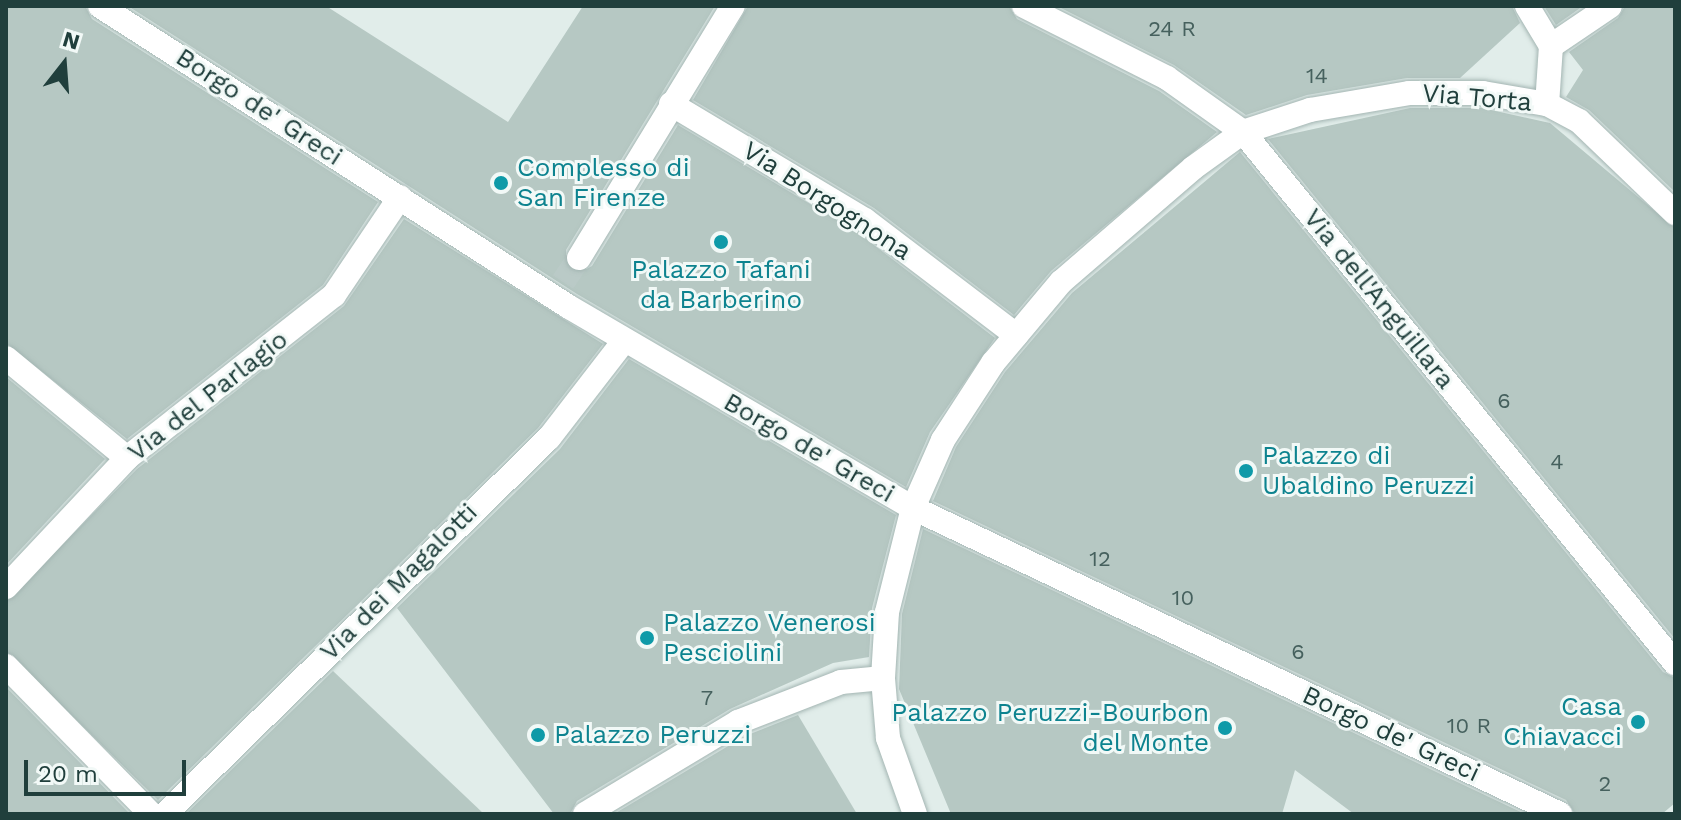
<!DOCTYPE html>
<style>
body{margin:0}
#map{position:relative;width:1681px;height:820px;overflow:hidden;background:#e1edea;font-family:"Work Sans",sans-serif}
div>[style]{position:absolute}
.building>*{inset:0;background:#b6c8c3}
.pedestrian-tunnel>*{height:24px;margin-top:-12px;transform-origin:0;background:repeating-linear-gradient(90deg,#bacac7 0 24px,transparent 0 36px)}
.roads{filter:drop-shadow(0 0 2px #a3b5b2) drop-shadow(0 0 2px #a3b5b2)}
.pedestrian>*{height:24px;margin:-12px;padding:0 12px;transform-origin:12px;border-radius:12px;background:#fff}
.minor>*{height:24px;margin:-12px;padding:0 12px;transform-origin:12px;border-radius:12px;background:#fff}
.dots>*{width:22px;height:22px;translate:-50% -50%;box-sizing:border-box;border:4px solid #f2f9f7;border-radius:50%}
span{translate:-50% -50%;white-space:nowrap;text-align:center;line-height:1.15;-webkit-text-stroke:6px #f2f9f7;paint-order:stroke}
.number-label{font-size:22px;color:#46615e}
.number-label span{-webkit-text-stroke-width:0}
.street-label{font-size:26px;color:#203f3c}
.culture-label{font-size:26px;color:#0d838f}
.left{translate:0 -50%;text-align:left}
.right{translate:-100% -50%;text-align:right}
.frame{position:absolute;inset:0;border:8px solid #203f3c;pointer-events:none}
.north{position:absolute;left:24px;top:24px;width:80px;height:80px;-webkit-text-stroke:6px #f2f9f7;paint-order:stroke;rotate:17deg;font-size:22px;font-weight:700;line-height:32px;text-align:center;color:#203f3c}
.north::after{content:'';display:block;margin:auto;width:28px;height:36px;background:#203f3c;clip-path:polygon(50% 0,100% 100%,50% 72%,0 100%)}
.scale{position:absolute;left:24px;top:760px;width:162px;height:36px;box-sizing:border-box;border:4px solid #203f3c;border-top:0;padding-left:10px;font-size:24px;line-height:28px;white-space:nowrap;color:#203f3c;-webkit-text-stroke:6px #f2f9f7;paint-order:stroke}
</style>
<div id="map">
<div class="building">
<div style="clip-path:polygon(6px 6px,85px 6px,92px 19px,378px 202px,323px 285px,127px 439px,6px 343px)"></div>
<div style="clip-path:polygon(128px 6px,326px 6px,508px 122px,583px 6px,715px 6px,566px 250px,566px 266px,579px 273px,592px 266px,678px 125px,857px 232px,995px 338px,930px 432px,906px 487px,577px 294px)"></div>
<div style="clip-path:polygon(748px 6px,1009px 6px,1017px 19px,1159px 91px,1217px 132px,1051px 271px,1014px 315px,874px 208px,693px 100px)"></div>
<div style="clip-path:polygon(1057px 6px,1512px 6px,1520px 23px,1460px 78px,1407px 78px,1307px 95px,1246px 115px,1174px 65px)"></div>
<div style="clip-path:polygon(1544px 6px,1583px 6px,1556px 25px)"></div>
<div style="clip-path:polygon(1625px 6px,1675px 6px,1675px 192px,1589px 110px,1566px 97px,1583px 70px,1569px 52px,1618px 18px)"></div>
<div style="clip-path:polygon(1410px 108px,1482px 108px,1550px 123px,1675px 228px,1675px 639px,1268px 139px)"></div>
<div style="clip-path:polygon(1240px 152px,1663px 672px,1675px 678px,1675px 803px,1662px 814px,1575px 814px,1566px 800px,933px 501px,956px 447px,1005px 372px,1072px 293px)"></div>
<div style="clip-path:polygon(404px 219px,603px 344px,538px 428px,158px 800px,6px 651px,6px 602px,137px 469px,344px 306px)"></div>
<div style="clip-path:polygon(629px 359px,896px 515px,872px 608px,869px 657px,833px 663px,730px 709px,577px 801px,570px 814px,554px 814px,397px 608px,560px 449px)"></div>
<div style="clip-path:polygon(6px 377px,105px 459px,6px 565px)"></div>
<div style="clip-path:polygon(923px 529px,1525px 814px,1354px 814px,1295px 770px,1282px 814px,951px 814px,899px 689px,902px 614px)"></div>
<div style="clip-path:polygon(333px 671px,484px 814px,186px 814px)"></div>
<div style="clip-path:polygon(6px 687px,130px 814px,6px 814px)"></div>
<div style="clip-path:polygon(798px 715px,857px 814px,614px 814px,745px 736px)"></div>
</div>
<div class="pedestrian-tunnel">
<div style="left:563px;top:282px;width:29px;rotate:-56deg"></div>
</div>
<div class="roads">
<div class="pedestrian">
<div style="left:100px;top:6px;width:557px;rotate:32.69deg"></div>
<div style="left:569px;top:307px;width:398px;rotate:30.3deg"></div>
<div style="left:913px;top:508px;width:716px;rotate:25.31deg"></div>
<div style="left:1551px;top:46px;width:71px;rotate:-34.1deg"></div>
<div style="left:671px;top:104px;width:226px;rotate:30.9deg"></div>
<div style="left:865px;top:220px;width:190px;rotate:37.3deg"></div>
<div style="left:579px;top:258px;width:295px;rotate:-58.6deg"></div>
<div style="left:6px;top:358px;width:157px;rotate:39.6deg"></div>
<div style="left:6px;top:587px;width:177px;rotate:-46.8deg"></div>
<div style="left:127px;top:458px;width:263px;rotate:-38.2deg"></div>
<div style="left:334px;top:295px;width:118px;rotate:-56deg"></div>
<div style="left:6px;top:666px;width:207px;rotate:45.6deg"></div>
<div style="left:165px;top:814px;width:537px;rotate:-44.4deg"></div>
<div style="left:549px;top:438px;width:123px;rotate:-52.3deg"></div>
<div style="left:585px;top:814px;width:179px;rotate:-31deg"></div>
<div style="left:738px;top:722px;width:110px;rotate:-21.2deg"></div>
<div style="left:841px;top:682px;width:42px;rotate:-5.4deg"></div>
</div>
<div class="minor">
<div style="left:1024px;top:6px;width:160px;rotate:26.7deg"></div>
<div style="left:1167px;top:78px;width:93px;rotate:35.4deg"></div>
<div style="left:1243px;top:132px;width:685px;rotate:50.87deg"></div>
<div style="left:1527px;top:6px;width:47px;rotate:59deg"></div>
<div style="left:1551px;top:46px;width:58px;rotate:93.9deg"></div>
<div style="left:915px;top:814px;width:81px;rotate:-109.6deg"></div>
<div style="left:888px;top:738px;width:60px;rotate:-94.8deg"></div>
<div style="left:883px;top:678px;width:66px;rotate:-86.5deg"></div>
<div style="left:887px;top:612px;width:107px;rotate:-76deg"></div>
<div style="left:913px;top:508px;width:74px;rotate:-66.2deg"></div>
<div style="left:943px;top:440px;width:92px;rotate:-57deg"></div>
<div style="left:993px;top:363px;width:106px;rotate:-50deg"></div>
<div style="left:1061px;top:282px;width:174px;rotate:-40.8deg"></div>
<div style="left:1193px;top:168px;width:62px;rotate:-35.8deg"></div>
<div style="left:1243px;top:132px;width:71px;rotate:-18.2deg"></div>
<div style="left:1310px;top:110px;width:100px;rotate:-9.7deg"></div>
<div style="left:1409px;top:93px;width:74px"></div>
<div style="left:1483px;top:93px;width:65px;rotate:9.8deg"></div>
<div style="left:1547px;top:104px;width:36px;rotate:28deg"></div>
<div style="left:1579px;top:121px;width:133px;rotate:43.8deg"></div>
</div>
</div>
<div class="dots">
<div style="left:501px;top:183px;background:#0f9aa8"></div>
<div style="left:721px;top:242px;background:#0f9aa8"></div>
<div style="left:1246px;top:471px;background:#0f9aa8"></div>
<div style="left:647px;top:638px;background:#0f9aa8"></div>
<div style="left:1638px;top:722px;background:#0f9aa8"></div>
<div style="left:1225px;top:728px;background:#0f9aa8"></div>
<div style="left:538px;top:735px;background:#0f9aa8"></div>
</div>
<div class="number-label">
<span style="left:1172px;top:29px">24 R</span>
<span style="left:1317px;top:76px">14</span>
<span style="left:1504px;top:401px">6</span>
<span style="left:1557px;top:462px">4</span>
<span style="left:1100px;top:559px">12</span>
<span style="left:1183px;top:598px">10</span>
<span style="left:1298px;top:652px">6</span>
<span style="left:707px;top:698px">7</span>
<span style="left:1469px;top:726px">10 R</span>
<span style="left:1605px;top:784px">2</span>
</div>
<div class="street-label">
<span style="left:1477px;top:98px;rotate:5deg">Via Torta</span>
<span style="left:259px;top:107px;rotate:33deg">Borgo de' Greci</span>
<span style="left:827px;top:201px;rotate:33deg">Via Borgognona</span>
<span style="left:1379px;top:299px;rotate:51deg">Via dell'Anguillara</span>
<span style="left:208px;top:396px;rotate:-38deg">Via del Parlagio</span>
<span style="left:809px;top:448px;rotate:30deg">Borgo de' Greci</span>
<span style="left:399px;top:582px;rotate:-45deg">Via dei Magalotti</span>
<span style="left:1391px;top:734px;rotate:25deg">Borgo de' Greci</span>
</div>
<div class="culture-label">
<span class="left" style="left:517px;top:183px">Complesso di<br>San Firenze</span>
<span style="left:721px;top:285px">Palazzo Tafani<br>da Barberino</span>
<span class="left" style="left:1262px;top:471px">Palazzo di<br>Ubaldino Peruzzi</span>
<span class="left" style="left:663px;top:638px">Palazzo Venerosi<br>Pesciolini</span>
<span class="right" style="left:1622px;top:722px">Casa<br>Chiavacci</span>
<span class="right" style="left:1209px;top:728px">Palazzo Peruzzi-Bourbon<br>del Monte</span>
<span class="left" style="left:554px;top:735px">Palazzo Peruzzi</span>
</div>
<div class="frame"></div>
<div class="north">N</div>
<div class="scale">20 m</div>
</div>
